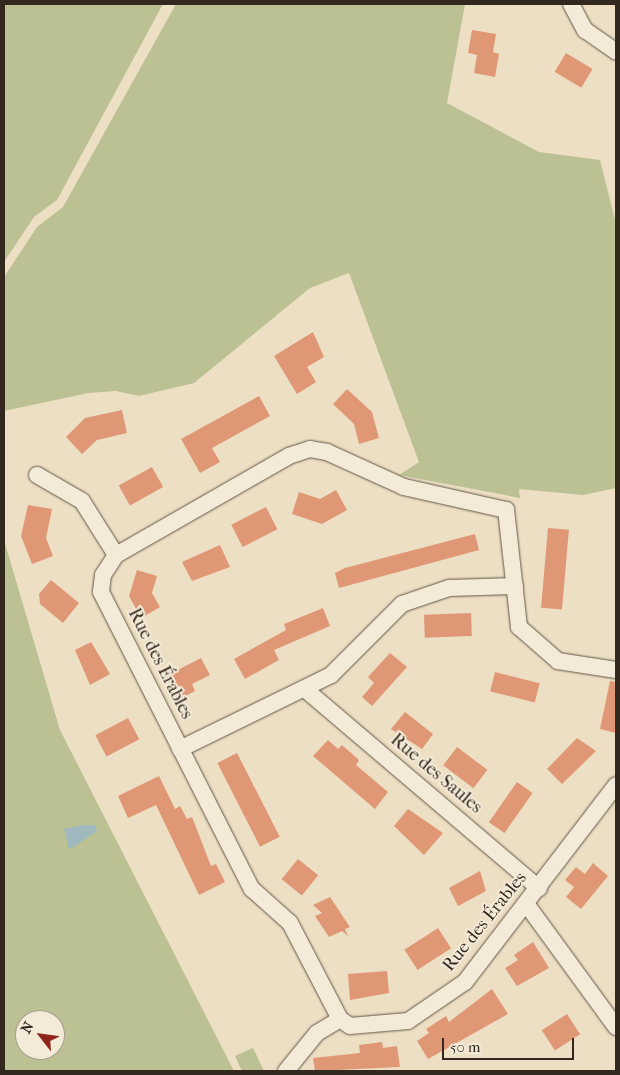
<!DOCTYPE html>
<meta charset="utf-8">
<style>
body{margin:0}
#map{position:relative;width:620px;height:1075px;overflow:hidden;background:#eddfc3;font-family:"IM FELL French Canon",serif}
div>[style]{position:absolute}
.green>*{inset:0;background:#bbc192}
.water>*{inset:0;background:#9fb9bf}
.building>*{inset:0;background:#e09775;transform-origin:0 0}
.roads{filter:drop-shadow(0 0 1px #615647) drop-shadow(0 0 1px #615647)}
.street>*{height:16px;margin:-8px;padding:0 8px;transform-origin:8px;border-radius:8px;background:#f3ead8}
span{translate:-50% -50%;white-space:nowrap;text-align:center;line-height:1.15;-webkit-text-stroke:4px #f3ead8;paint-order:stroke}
.street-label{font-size:18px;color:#32281e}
.frame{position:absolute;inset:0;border:5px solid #32281e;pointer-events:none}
.north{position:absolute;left:15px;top:1010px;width:50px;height:50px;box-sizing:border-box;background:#f3ead8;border:1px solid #a69c8e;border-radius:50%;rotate:300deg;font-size:14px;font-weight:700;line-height:20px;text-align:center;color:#32281e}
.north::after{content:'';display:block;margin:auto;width:18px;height:22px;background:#8f2418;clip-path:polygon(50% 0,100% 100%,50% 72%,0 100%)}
.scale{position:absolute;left:442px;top:1038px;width:132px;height:22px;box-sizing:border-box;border:2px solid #32281e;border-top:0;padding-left:6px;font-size:15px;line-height:18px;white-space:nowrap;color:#32281e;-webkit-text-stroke:4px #f3ead8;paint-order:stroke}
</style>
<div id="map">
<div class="green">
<div style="clip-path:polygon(4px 4px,163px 4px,57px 200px,34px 217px,4px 262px)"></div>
<div style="clip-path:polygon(176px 4px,465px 4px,447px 103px,539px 152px,600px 160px,616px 224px,616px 488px,583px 495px,519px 489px,520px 498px,399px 475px,419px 462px,349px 273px,310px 288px,194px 383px,139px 396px,116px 391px,88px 393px,4px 411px,4px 277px,37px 227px,63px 207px)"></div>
<div style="clip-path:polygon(evenodd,4px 540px,60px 730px,234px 1071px,4px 1071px,4px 540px,25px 1020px,55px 1020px,55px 1050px,25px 1050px,25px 1020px)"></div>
<div style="clip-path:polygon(253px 1048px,264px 1071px,242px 1071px,235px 1056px)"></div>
</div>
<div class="water">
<div style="clip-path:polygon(82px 825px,95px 825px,97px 831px,69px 850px,64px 829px)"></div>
</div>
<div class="building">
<div style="clip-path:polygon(472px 30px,496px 34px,493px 52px,499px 54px,495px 77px,474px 73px,477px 55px,468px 53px)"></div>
<div style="left:566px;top:53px;width:31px;height:22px;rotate:31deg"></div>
<div style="clip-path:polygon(313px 332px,324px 357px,307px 367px,316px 382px,297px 394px,274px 356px)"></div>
<div style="clip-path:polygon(347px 389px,372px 412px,379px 438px,359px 444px,354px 424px,333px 404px)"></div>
<div style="clip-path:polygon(259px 396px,270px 416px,212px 448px,220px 462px,200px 473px,181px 439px)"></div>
<div style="clip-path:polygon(122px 410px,127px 433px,97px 440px,82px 454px,66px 437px,85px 418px)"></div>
<div style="left:152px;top:467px;width:23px;height:38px;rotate:61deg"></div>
<div style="clip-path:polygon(336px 490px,347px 510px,322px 524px,292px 514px,299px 492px,320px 499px)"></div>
<div style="clip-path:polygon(28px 505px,52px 509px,46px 538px,53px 556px,32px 564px,21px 536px)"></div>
<div style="left:266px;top:507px;width:25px;height:39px;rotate:63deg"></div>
<div style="left:548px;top:528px;width:21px;height:80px;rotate:5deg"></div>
<div style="clip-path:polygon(475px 534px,479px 550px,339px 588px,335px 573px,345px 568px)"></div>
<div style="clip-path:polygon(220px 545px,230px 567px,192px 581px,182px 562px)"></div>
<div style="clip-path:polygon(137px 570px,157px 576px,152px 593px,160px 607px,141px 618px,129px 596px)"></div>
<div style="clip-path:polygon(51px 580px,79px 603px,63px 623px,40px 604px,39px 594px)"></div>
<div style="clip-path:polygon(323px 608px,330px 626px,274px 650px,279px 660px,245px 679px,234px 659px,286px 630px,284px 624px)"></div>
<div style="left:471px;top:613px;width:23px;height:47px;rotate:88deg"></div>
<div style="clip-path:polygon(91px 642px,110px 674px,90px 685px,75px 650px)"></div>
<div style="clip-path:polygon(390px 653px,407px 667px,372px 706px,362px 697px,374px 683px,368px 677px)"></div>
<div style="clip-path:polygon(201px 658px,210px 675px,192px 684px,195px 691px,178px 700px,166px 676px)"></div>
<div style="left:495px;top:672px;width:46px;height:20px;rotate:14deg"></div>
<div style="clip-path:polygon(610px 681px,616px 682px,616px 733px,600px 729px)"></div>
<div style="clip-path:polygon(405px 712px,433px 734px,422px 749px,391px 729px)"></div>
<div style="left:128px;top:718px;width:24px;height:37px;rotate:62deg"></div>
<div style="clip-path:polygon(577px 738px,596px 751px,562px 784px,547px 769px)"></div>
<div style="clip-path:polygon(328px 740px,338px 749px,342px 745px,359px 760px,356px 765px,388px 792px,375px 809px,313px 756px)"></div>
<div style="left:457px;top:747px;width:38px;height:23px;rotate:37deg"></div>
<div style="left:237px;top:753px;width:94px;height:22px;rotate:63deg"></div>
<div style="clip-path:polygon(159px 776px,175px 809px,180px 806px,187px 819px,192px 817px,211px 866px,216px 864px,225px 882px,199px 895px,156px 805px,128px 818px,118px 796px)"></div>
<div style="left:517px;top:782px;width:19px;height:49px;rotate:35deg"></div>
<div style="clip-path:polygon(408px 809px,443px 833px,424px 855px,394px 826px)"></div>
<div style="left:298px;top:859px;width:26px;height:26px;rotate:39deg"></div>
<div style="clip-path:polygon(593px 863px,608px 876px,581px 909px,566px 897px,574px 887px,565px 880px,576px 867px,585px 874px)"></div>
<div style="clip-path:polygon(480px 871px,486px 891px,458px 906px,449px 888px)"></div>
<div style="clip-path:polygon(330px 897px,350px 927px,345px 929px,348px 936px,342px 931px,329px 937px,315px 916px,322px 913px,313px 905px)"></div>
<div style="left:438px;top:928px;width:24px;height:40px;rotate:57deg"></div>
<div style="clip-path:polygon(533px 942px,549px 968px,517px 986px,505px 968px,518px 960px,514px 955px)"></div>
<div style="clip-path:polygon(387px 971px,389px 993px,350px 1000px,348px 974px)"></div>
<div style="clip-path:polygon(492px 989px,508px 1014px,428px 1059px,417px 1041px,429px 1033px,426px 1029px,446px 1016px,449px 1022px)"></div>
<div style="left:567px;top:1014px;width:24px;height:30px;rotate:57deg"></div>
<div style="clip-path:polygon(382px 1042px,383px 1048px,397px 1046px,400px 1067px,315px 1071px,313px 1058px,360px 1053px,359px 1045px)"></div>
</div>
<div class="roads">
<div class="street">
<div style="left:571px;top:4px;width:30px;rotate:62deg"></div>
<div style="left:585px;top:30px;width:38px;rotate:35deg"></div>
<div style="left:37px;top:475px;width:52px;rotate:30deg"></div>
<div style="left:82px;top:501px;width:64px;rotate:57.8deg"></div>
<div style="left:616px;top:670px;width:59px;rotate:-171.2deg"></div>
<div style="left:558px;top:661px;width:52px;rotate:-138.9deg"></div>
<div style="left:519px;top:627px;width:118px;rotate:-96.3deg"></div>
<div style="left:506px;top:510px;width:105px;rotate:-167.3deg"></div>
<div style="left:404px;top:487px;width:85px;rotate:-155.6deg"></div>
<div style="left:327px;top:452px;width:17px;rotate:-170deg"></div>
<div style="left:310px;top:449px;width:22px;rotate:162deg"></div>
<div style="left:289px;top:456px;width:199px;rotate:150.2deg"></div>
<div style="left:116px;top:555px;width:24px;rotate:123deg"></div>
<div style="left:103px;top:575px;width:17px;rotate:97deg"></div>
<div style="left:101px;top:592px;width:333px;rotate:63.1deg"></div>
<div style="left:252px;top:889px;width:51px;rotate:41.8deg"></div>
<div style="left:290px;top:923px;width:108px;rotate:62.5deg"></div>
<div style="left:340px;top:1019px;width:12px;rotate:35deg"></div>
<div style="left:350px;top:1026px;width:58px;rotate:-4.9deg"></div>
<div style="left:408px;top:1021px;width:69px;rotate:-34.4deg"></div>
<div style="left:465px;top:982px;width:248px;rotate:-52.5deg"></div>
<div style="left:306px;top:690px;width:306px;rotate:40.4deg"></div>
<div style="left:180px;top:749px;width:168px;rotate:-26.1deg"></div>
<div style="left:331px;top:675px;width:100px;rotate:-45deg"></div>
<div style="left:402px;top:604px;width:50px;rotate:-18.8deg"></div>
<div style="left:449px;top:588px;width:66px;rotate:-1.7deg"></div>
<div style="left:527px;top:905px;width:151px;rotate:53.9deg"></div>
<div style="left:286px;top:1071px;width:49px;rotate:-50.8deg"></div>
<div style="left:317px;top:1033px;width:27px;rotate:-31deg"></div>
</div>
</div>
<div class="street-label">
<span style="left:160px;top:664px;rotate:63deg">Rue des Érables</span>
<span style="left:436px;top:774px;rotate:40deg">Rue des Saules</span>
<span style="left:485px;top:922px;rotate:-51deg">Rue des Érables</span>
</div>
<div class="frame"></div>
<div class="north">N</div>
<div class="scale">50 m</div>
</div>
